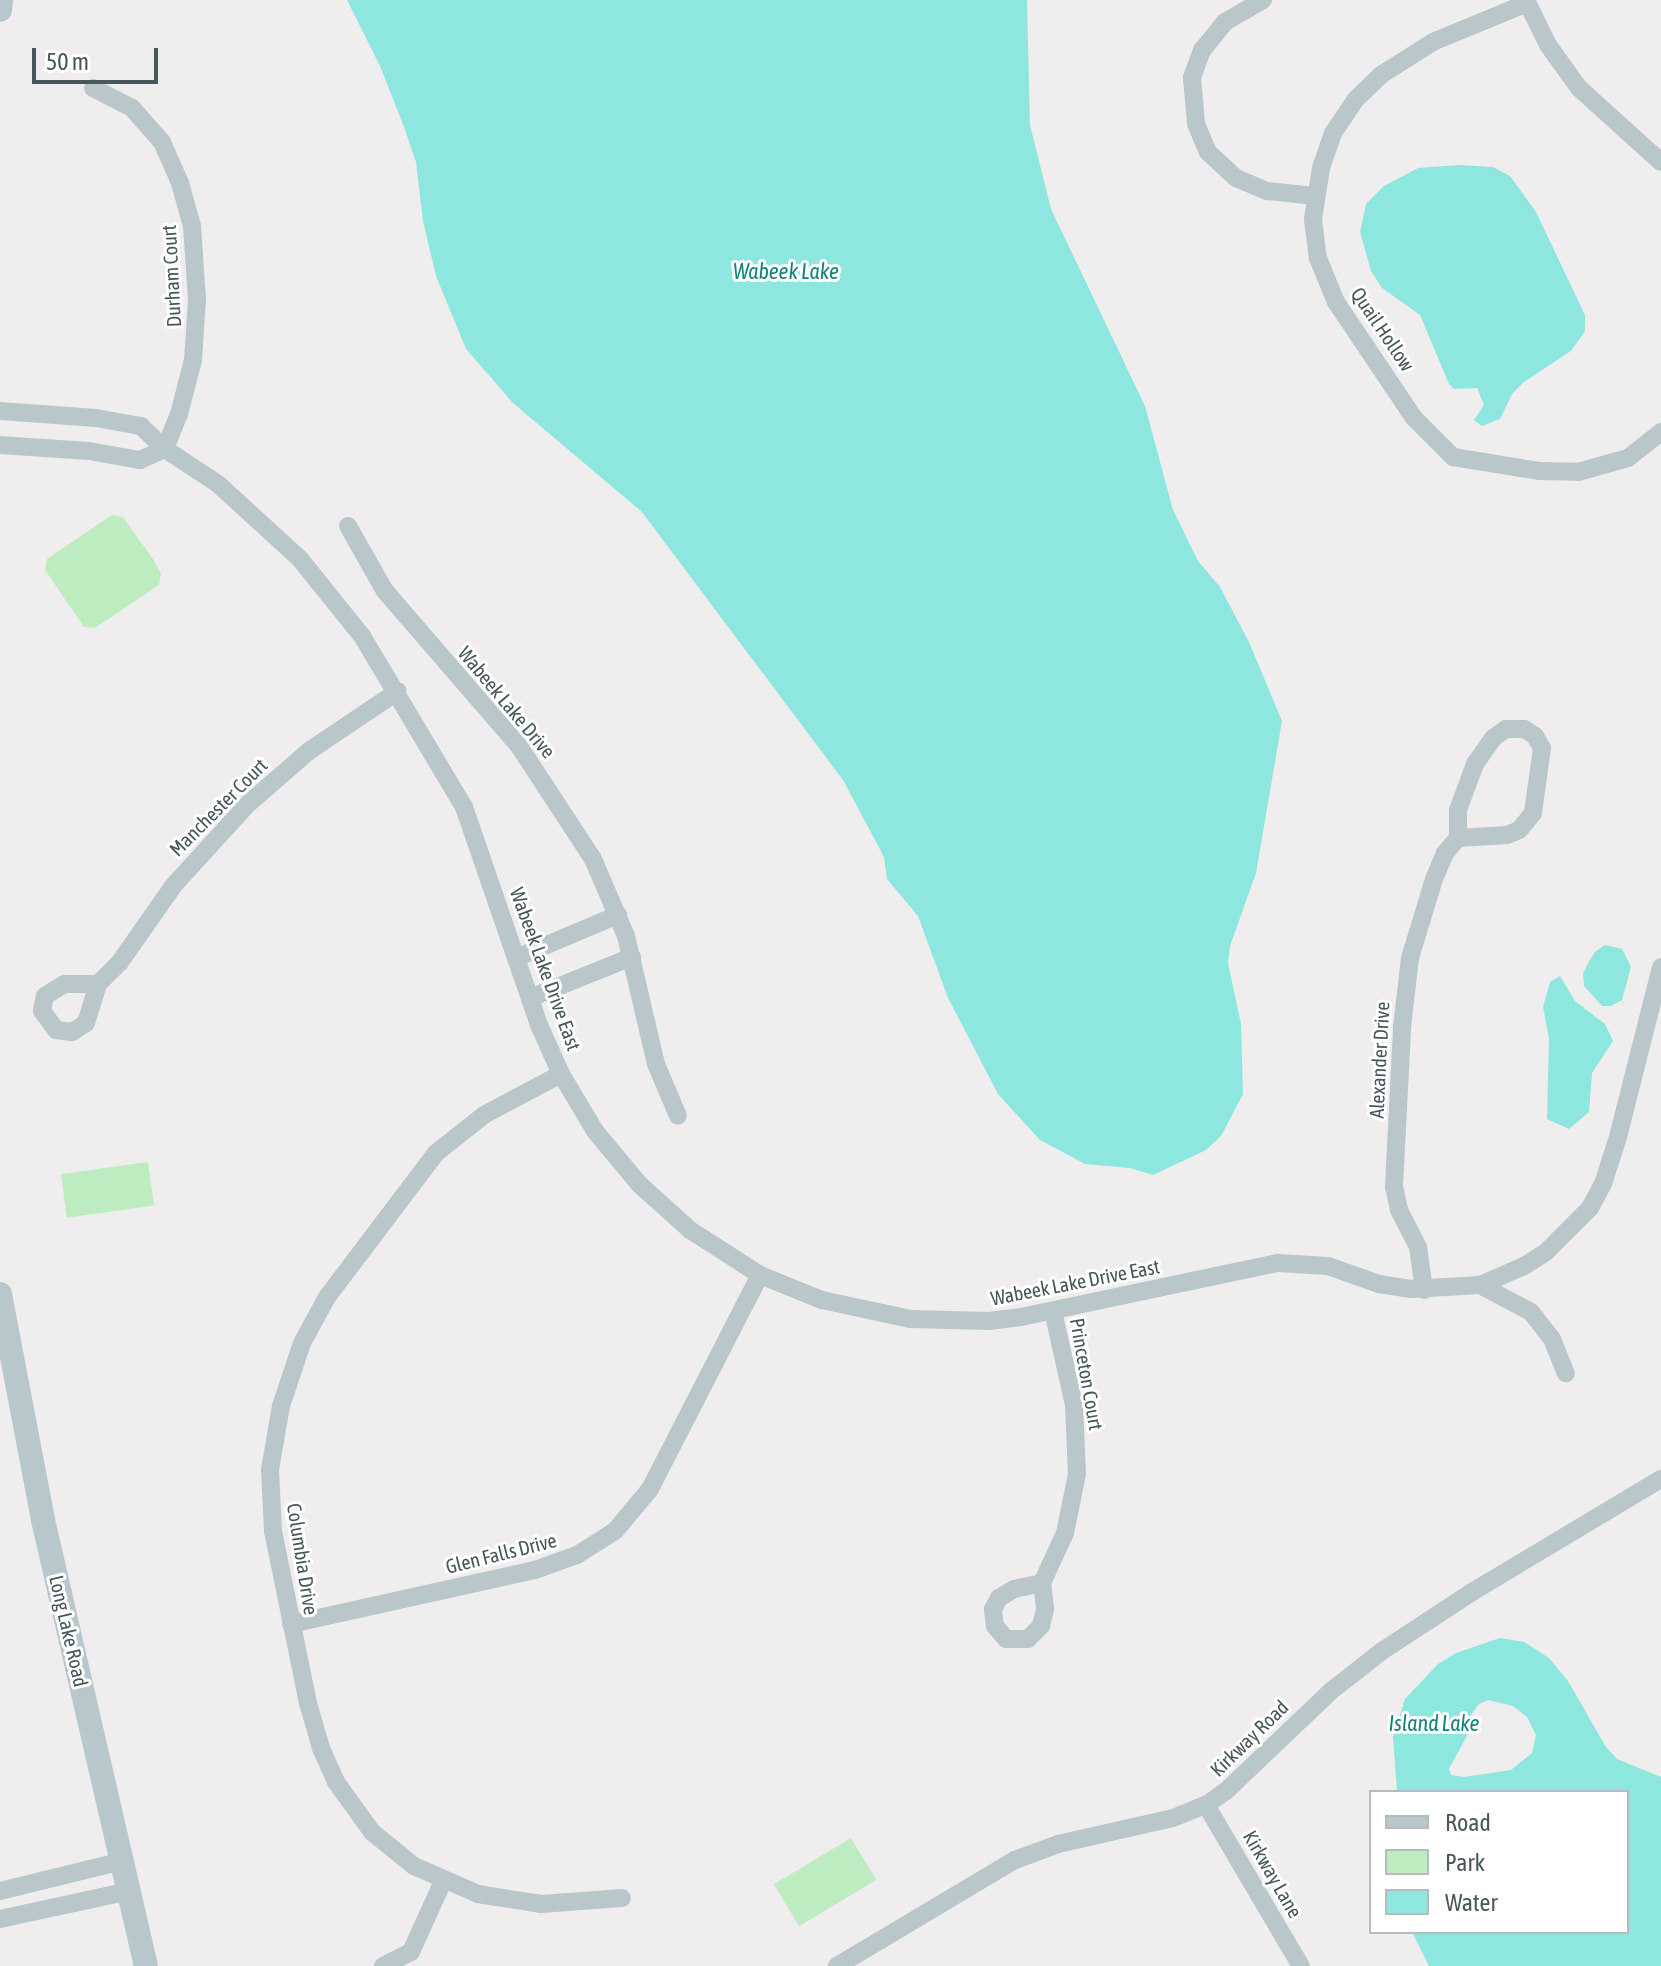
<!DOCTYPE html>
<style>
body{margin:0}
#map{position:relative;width:1661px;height:1966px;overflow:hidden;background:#f0edee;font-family:"Asap Condensed",sans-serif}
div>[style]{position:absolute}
.green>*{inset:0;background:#bdecc1;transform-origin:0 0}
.water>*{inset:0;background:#8de7de}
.street>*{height:18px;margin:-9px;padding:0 9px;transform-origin:9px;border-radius:9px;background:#b9c7ca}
.secondary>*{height:24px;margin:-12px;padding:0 12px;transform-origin:12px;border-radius:12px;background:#b7c7cc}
span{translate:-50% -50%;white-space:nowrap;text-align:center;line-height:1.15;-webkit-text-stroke:6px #fff;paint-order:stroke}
.street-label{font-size:20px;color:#47575a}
.water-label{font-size:22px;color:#138379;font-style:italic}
.legend{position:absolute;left:1369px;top:1790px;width:260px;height:144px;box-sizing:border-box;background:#fff;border:2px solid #b5bcbd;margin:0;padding:10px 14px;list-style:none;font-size:24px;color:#47575a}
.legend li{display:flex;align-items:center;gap:16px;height:40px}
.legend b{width:40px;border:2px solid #b5bcbd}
.scale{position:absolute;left:32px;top:48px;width:126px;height:36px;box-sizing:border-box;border:4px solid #47575a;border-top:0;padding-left:10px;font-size:24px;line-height:28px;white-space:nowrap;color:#47575a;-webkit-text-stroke:6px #fff;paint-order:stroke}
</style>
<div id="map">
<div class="green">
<div style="clip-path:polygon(112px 515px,123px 517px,153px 559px,161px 574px,159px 585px,95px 628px,84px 627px,45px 570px,47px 559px)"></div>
<div style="left:148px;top:1162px;width:44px;height:88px;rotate:82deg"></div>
<div style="left:851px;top:1838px;width:49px;height:90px;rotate:59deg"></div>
</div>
<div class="water">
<div style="clip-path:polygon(347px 0,1027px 0,1030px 125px,1051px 209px,1145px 406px,1173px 510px,1198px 561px,1220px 587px,1249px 642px,1282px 721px,1256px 873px,1230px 946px,1228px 963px,1241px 1024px,1243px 1094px,1221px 1136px,1206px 1150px,1153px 1175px,1130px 1168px,1085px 1164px,1040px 1140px,998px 1094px,948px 998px,918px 916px,887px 879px,884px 857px,843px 780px,642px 512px,513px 403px,466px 349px,436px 276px,423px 221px,416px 162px,404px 127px,380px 66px)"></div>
<div style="clip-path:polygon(1459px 165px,1493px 167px,1510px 176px,1536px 212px,1585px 315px,1585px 331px,1571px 351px,1524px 382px,1512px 394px,1500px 419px,1482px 426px,1474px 420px,1484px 405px,1477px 388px,1454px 389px,1449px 384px,1420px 315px,1382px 288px,1371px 271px,1360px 232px,1366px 204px,1384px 186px,1418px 168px)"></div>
<div style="clip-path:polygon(1605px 945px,1622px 949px,1631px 967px,1622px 1000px,1611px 1006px,1602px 1006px,1584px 986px,1583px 974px,1588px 963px,1595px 952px)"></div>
<div style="clip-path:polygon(1560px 976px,1575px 1001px,1605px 1024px,1613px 1041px,1592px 1073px,1589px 1112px,1569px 1129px,1547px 1119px,1549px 1038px,1543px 1007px,1550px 982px)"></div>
<div style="clip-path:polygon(evenodd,1500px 1638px,1524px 1642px,1549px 1658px,1568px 1681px,1606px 1747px,1617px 1759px,1661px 1777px,1661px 1966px,1429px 1966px,1412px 1932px,1627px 1932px,1627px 1792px,1397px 1792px,1393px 1737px,1405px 1699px,1438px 1664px,1456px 1653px,1500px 1638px,1488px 1700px,1513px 1706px,1527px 1717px,1536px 1735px,1532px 1753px,1511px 1770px,1464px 1777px,1451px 1775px,1449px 1769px,1467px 1736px,1471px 1715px,1479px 1704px,1488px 1700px)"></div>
</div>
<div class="street">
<div style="left:1263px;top:0;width:44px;rotate:149.9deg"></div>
<div style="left:1225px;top:22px;width:36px;rotate:129deg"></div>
<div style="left:1202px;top:50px;width:30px;rotate:110deg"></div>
<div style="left:1192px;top:78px;width:46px;rotate:85deg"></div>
<div style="left:1196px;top:124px;width:30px;rotate:67deg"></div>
<div style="left:1208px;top:152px;width:38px;rotate:43deg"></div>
<div style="left:1236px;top:178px;width:34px;rotate:23deg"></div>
<div style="left:1267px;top:191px;width:48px;rotate:5.9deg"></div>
<div style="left:1526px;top:0;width:50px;rotate:63.9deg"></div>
<div style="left:1548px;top:45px;width:53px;rotate:54.2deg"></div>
<div style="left:1579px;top:88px;width:110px;rotate:42.1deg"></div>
<div style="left:1527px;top:3px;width:102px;rotate:157.5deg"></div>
<div style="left:1433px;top:42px;width:62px;rotate:147.6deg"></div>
<div style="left:1381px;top:75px;width:35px;rotate:136deg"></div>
<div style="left:1356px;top:99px;width:41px;rotate:124.1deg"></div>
<div style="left:1333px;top:133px;width:37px;rotate:109deg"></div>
<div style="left:1321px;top:168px;width:52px;rotate:98.9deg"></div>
<div style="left:1313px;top:219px;width:39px;rotate:83deg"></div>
<div style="left:1318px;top:258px;width:48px;rotate:67.8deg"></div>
<div style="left:1336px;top:302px;width:140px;rotate:56.1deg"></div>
<div style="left:1414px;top:418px;width:55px;rotate:45deg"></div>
<div style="left:1453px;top:457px;width:87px;rotate:9.2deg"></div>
<div style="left:1539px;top:471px;width:39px;rotate:1deg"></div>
<div style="left:1578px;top:472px;width:52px;rotate:-15.6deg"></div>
<div style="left:1628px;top:458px;width:42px;rotate:-38.2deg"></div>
<div style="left:93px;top:88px;width:44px;rotate:27.1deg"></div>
<div style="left:132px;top:108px;width:45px;rotate:48.6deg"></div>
<div style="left:162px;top:142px;width:45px;rotate:66.3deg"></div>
<div style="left:180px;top:183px;width:45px;rotate:74.4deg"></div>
<div style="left:192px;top:226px;width:74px;rotate:86.1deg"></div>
<div style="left:197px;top:300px;width:60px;rotate:93.8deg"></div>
<div style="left:193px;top:360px;width:56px;rotate:104.5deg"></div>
<div style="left:179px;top:414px;width:38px;rotate:112deg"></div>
<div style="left:0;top:411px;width:96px;rotate:4.2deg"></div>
<div style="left:96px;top:418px;width:46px;rotate:10.1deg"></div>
<div style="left:141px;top:426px;width:33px;rotate:44deg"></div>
<div style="left:165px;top:449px;width:64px;rotate:33.4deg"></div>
<div style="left:218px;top:484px;width:111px;rotate:42.4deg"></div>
<div style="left:300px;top:559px;width:99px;rotate:51.2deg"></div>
<div style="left:362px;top:636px;width:199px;rotate:59.2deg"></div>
<div style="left:464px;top:807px;width:231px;rotate:71deg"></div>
<div style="left:539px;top:1025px;width:54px;rotate:65.8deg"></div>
<div style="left:561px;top:1074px;width:66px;rotate:59.2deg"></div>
<div style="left:595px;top:1131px;width:69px;rotate:50.3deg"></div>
<div style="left:639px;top:1184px;width:69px;rotate:42deg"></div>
<div style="left:690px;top:1230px;width:83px;rotate:32.7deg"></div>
<div style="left:760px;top:1275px;width:67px;rotate:22deg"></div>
<div style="left:822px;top:1300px;width:91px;rotate:12.1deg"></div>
<div style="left:911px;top:1319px;width:78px;rotate:1.5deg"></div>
<div style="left:989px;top:1321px;width:32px;rotate:-7deg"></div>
<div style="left:1021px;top:1317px;width:263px;rotate:-11.9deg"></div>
<div style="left:1278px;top:1263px;width:50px;rotate:3.4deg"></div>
<div style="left:1328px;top:1266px;width:54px;rotate:19.4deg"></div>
<div style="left:1379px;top:1284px;width:32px;rotate:9deg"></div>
<div style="left:1411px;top:1289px;width:69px;rotate:-3.3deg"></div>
<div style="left:1480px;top:1285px;width:48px;rotate:-23.4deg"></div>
<div style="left:1524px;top:1266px;width:26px;rotate:-32deg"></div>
<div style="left:1546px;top:1252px;width:62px;rotate:-45deg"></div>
<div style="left:1590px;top:1208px;width:27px;rotate:-62deg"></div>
<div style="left:1603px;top:1184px;width:49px;rotate:-72.3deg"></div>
<div style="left:1618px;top:1137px;width:175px;rotate:-75.8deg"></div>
<div style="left:0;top:445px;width:89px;rotate:3.9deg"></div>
<div style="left:89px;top:451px;width:52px;rotate:10deg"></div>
<div style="left:140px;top:460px;width:27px;rotate:-24deg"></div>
<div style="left:348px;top:526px;width:75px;rotate:60.4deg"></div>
<div style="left:385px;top:591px;width:205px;rotate:49.2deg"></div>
<div style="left:519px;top:746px;width:135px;rotate:56.8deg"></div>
<div style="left:593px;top:859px;width:84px;rotate:66.8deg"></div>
<div style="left:626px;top:936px;width:131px;rotate:76.8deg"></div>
<div style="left:656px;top:1064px;width:56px;rotate:67.1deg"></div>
<div style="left:516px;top:958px;width:111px;rotate:-22.9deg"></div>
<div style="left:64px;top:984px;width:34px"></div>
<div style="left:98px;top:984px;width:41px;rotate:107.1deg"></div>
<div style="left:86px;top:1023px;width:17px;rotate:147deg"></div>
<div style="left:72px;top:1032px;width:16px;rotate:-173deg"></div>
<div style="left:56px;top:1030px;width:24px;rotate:-126deg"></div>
<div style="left:42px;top:1011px;width:15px;rotate:-79deg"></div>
<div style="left:45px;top:996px;width:22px;rotate:-32deg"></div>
<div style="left:98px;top:984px;width:31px;rotate:-45deg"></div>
<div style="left:120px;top:962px;width:94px;rotate:-55deg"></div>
<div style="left:174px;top:885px;width:110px;rotate:-47.6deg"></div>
<div style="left:248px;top:804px;width:81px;rotate:-41deg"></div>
<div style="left:309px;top:751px;width:107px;rotate:-34deg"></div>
<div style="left:530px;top:998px;width:110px;rotate:-21.9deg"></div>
<div style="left:561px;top:1074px;width:87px;rotate:152deg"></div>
<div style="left:484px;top:1115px;width:61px;rotate:141.6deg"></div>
<div style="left:436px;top:1153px;width:181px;rotate:127.1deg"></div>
<div style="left:327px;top:1297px;width:52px;rotate:118.5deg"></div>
<div style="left:302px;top:1343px;width:66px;rotate:108.4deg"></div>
<div style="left:281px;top:1406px;width:65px;rotate:99.8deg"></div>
<div style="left:270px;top:1470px;width:61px;rotate:87.2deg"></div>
<div style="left:273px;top:1531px;width:176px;rotate:78.5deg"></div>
<div style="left:308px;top:1703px;width:47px;rotate:73.9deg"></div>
<div style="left:321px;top:1748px;width:37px;rotate:66deg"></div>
<div style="left:336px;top:1782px;width:62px;rotate:54.2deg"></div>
<div style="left:372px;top:1832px;width:54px;rotate:39deg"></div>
<div style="left:414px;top:1866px;width:70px;rotate:23.6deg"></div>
<div style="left:478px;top:1894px;width:64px;rotate:9deg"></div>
<div style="left:541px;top:1904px;width:81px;rotate:-4.2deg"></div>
<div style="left:1480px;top:1285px;width:58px;rotate:27.9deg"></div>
<div style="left:1531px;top:1312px;width:34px;rotate:52deg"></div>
<div style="left:1552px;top:1339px;width:37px;rotate:68deg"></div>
<div style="left:1424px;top:1290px;width:43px;rotate:-97.9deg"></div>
<div style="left:1418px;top:1247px;width:42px;rotate:-117.2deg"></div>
<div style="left:1399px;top:1210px;width:24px;rotate:-102deg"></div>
<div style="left:1394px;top:1187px;width:160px;rotate:-87.1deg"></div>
<div style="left:1402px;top:1027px;width:69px;rotate:-83.4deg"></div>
<div style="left:1410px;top:958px;width:83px;rotate:-73.1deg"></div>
<div style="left:1434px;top:879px;width:28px;rotate:-67deg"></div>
<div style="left:1445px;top:853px;width:20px;rotate:-49deg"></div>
<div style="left:1458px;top:838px;width:28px;rotate:-90deg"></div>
<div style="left:1458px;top:810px;width:49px;rotate:-69.7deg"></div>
<div style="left:1475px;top:764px;width:32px;rotate:-55deg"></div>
<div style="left:1493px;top:738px;width:16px;rotate:-35deg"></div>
<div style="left:1506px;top:729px;width:18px"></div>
<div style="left:1524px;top:729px;width:13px;rotate:32deg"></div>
<div style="left:1535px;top:736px;width:14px;rotate:60deg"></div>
<div style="left:1542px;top:748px;width:66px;rotate:97.9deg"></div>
<div style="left:1533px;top:813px;width:22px;rotate:129deg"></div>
<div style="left:1519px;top:830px;width:13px;rotate:157deg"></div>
<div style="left:1507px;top:835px;width:49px;rotate:176.5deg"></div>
<div style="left:1042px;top:1583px;width:26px;rotate:83deg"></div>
<div style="left:1045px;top:1609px;width:17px;rotate:103deg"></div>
<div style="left:1041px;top:1626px;width:18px;rotate:135deg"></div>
<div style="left:1028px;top:1639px;width:22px;rotate:180deg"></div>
<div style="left:1006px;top:1639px;width:17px;rotate:-130deg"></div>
<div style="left:995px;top:1626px;width:17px;rotate:-97deg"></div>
<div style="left:993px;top:1609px;width:13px;rotate:-61deg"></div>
<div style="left:999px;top:1598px;width:17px;rotate:-31deg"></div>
<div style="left:1014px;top:1589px;width:29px;rotate:-12deg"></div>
<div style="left:1042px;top:1583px;width:55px;rotate:-65.3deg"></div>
<div style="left:1065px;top:1533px;width:60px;rotate:-78.5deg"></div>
<div style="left:1077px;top:1474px;width:69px;rotate:-92.5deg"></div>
<div style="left:1074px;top:1405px;width:96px;rotate:-102.6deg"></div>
<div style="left:291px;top:1624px;width:250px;rotate:-12.5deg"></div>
<div style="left:535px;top:1570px;width:45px;rotate:-19.7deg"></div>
<div style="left:577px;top:1555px;width:45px;rotate:-32.3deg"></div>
<div style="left:615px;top:1531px;width:55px;rotate:-50.2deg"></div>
<div style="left:650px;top:1489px;width:241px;rotate:-62.8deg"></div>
<div style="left:1206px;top:1805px;width:187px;rotate:59.5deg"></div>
<div style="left:0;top:1891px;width:126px;rotate:-13.8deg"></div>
<div style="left:0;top:1919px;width:132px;rotate:-12.2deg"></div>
<div style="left:383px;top:1966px;width:31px;rotate:-27deg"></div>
<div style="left:411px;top:1952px;width:78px;rotate:-65.7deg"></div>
<div style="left:837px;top:1966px;width:207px;rotate:-30.8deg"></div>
<div style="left:1015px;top:1860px;width:46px;rotate:-20.4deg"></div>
<div style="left:1058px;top:1844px;width:118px;rotate:-12.7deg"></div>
<div style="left:1173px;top:1818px;width:35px;rotate:-22deg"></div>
<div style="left:1206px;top:1805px;width:24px;rotate:-35deg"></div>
<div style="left:1226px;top:1791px;width:145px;rotate:-43.6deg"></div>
<div style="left:1331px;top:1691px;width:65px;rotate:-38.1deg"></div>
<div style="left:1382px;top:1651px;width:108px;rotate:-33.2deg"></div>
<div style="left:1472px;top:1592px;width:220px;rotate:-30.9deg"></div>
</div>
<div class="secondary">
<div style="left:0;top:10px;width:10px;rotate:-84deg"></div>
<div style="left:0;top:1294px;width:230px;rotate:79.2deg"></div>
<div style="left:43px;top:1520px;width:458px;rotate:77deg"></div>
</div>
<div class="street-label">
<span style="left:171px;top:276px;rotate:-93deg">Durham Court</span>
<span style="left:1383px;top:329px;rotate:56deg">Quail Hollow</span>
<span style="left:507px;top:702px;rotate:50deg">Wabeek Lake Drive</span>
<span style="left:218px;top:807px;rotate:-45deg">Manchester Court</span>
<span style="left:546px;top:969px;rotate:70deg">Wabeek Lake Drive East</span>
<span style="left:1379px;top:1060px;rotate:-87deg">Alexander Drive</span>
<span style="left:1075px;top:1282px;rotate:-11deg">Wabeek Lake Drive East</span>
<span style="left:1087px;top:1374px;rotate:80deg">Princeton Court</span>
<span style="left:501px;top:1553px;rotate:-14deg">Glen Falls Drive</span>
<span style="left:303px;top:1559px;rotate:81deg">Columbia Drive</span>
<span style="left:69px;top:1631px;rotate:77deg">Long Lake Road</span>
<span style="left:1249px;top:1738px;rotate:-44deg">Kirkway Road</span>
<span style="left:1273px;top:1874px;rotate:60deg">Kirkway Lane</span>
</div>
<div class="water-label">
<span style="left:786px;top:272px">Wabeek Lake</span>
<span style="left:1434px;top:1724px">Island Lake</span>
</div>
<ul class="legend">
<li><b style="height:10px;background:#b7c7cc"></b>Road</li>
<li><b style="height:22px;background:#bdecc1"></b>Park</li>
<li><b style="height:22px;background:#8de7de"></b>Water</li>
</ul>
<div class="scale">50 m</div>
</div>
